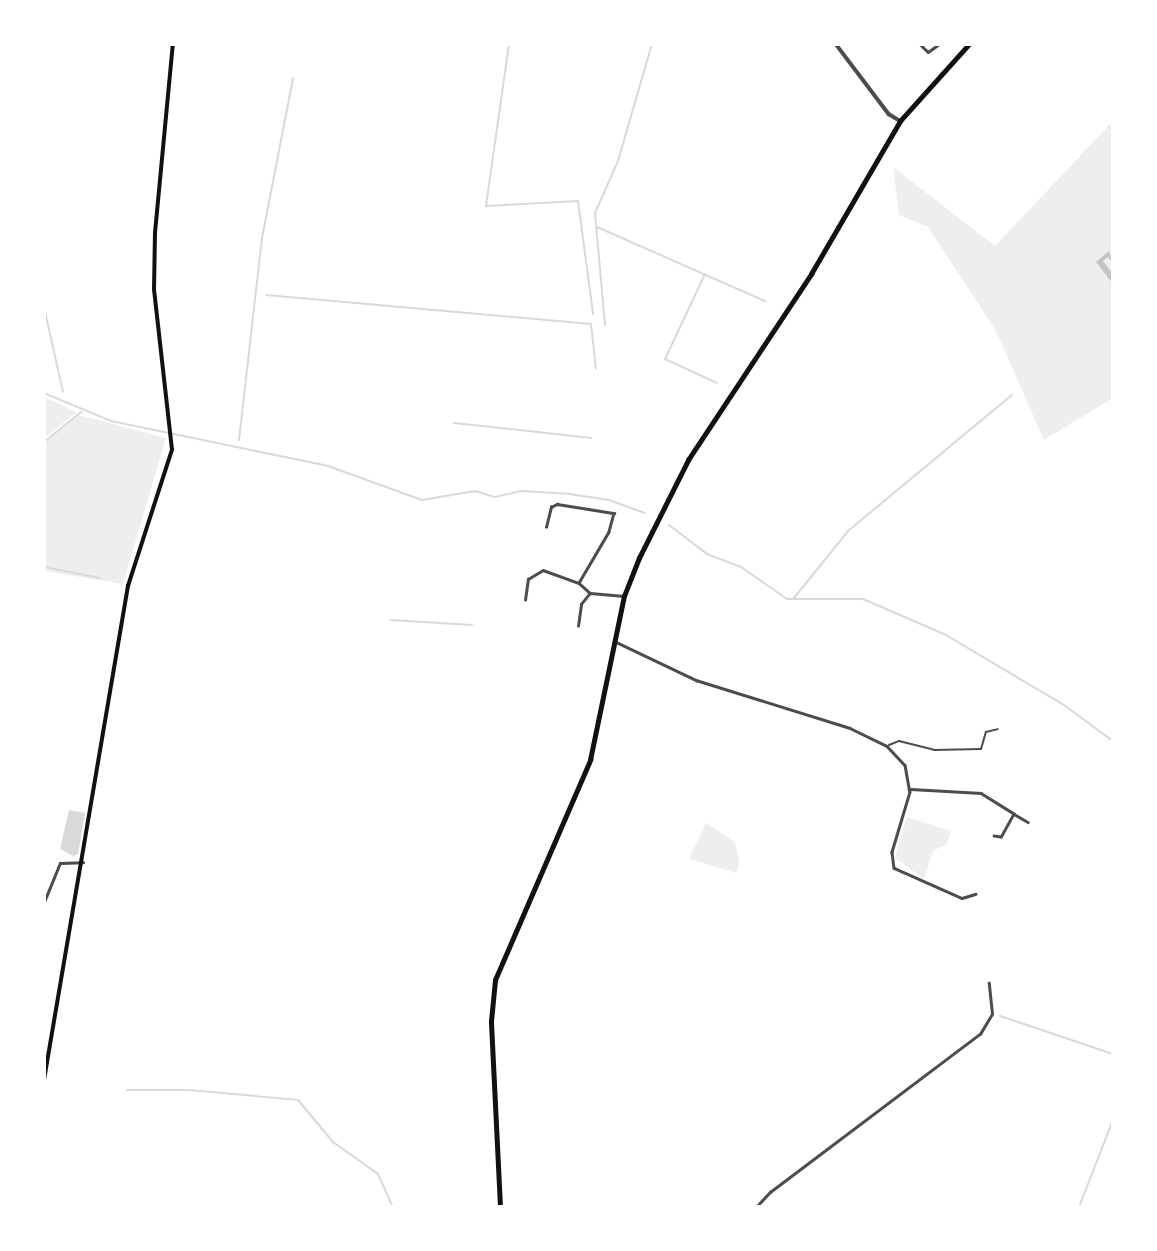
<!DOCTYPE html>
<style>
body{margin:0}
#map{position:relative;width:1157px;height:1251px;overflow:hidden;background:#fff;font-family:"Source Serif 4",serif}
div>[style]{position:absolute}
.green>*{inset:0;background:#eee}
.water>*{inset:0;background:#d9d9d9}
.stream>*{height:2px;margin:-1px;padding:0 1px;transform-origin:1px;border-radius:1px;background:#d9d9d9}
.building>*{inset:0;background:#c4c4c4}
.service>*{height:2px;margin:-1px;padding:0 1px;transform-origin:1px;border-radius:1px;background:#4c4c4c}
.minor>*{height:2.5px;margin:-1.25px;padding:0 1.25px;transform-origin:1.25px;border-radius:1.25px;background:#4c4c4c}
.tertiary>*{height:3.5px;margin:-1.75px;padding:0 1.75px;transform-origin:1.75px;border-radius:1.75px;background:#4c4c4c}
.secondary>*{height:3.5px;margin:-1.75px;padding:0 1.75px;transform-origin:1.75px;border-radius:1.75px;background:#111}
.trunk>*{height:4.5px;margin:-2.25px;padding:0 2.25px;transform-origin:2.25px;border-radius:2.25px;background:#111}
span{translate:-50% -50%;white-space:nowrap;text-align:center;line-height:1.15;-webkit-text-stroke:7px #fff;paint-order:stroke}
.frame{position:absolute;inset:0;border:46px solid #fff;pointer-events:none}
</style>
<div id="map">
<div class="green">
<div style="clip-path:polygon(1113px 121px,1113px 398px,1044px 440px,996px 331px,928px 227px,899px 215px,893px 167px,995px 246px)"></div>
<div style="clip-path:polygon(44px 397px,77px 412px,44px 438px)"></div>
<div style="clip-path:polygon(79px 415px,166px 438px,123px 584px,44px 571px,44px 442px)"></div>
<div style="clip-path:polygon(907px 817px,951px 831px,947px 844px,933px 851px,924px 879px,895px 858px)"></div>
<div style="clip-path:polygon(706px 823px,735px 842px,739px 863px,736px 873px,689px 859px)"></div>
</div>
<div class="water">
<div style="clip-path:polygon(69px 810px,85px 813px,78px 854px,73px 856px,60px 849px)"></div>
</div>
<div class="stream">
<div style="left:509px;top:44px;width:164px;rotate:98.1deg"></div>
<div style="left:486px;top:206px;width:92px;rotate:-3.1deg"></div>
<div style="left:578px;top:201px;width:114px;rotate:82.4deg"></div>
<div style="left:597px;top:227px;width:184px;rotate:23.8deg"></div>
<div style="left:705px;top:274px;width:94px;rotate:115.2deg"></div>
<div style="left:665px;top:359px;width:57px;rotate:24.8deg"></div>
<div style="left:266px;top:295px;width:326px;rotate:5.1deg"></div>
<div style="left:591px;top:324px;width:45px;rotate:83.7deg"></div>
<div style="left:44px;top:307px;width:87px;rotate:77.4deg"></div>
<div style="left:605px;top:325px;width:112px;rotate:-95.1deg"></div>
<div style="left:595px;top:213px;width:57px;rotate:-66.1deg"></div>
<div style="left:618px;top:161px;width:122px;rotate:-73.8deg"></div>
<div style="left:44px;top:393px;width:73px;rotate:22.7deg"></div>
<div style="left:111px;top:421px;width:222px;rotate:11.7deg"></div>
<div style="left:328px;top:466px;width:100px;rotate:19.9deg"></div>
<div style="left:422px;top:500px;width:54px;rotate:-9.6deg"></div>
<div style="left:475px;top:491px;width:21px;rotate:17deg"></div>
<div style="left:495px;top:497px;width:28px;rotate:-13deg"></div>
<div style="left:522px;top:491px;width:48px;rotate:3.6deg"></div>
<div style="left:570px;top:494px;width:39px;rotate:9deg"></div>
<div style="left:609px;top:500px;width:38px;rotate:20deg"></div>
<div style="left:454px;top:423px;width:138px;rotate:6.2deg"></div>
<div style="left:239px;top:440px;width:203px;rotate:-83.5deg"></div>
<div style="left:262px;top:238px;width:163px;rotate:-79deg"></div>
<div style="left:44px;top:442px;width:48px;rotate:-39deg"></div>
<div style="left:669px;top:525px;width:48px;rotate:37.3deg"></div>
<div style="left:707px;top:554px;width:36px;rotate:21deg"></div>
<div style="left:741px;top:567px;width:56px;rotate:34.8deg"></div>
<div style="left:787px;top:599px;width:76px"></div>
<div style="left:863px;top:599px;width:90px;rotate:23.4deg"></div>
<div style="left:946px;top:635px;width:137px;rotate:30.7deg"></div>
<div style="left:1064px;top:705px;width:61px;rotate:36.3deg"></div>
<div style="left:44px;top:567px;width:57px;rotate:11.1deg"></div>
<div style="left:794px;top:598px;width:86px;rotate:-51.1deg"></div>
<div style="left:848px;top:531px;width:213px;rotate:-39.7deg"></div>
<div style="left:391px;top:620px;width:81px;rotate:3.5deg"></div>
<div style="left:1000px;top:1016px;width:119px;rotate:18.6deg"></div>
<div style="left:127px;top:1090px;width:62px"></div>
<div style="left:189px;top:1090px;width:109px;rotate:5.2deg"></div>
<div style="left:298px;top:1100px;width:55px;rotate:50.2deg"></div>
<div style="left:333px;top:1142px;width:55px;rotate:35.4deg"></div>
<div style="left:378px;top:1174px;width:36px;rotate:66deg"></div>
<div style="left:217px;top:1207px;width:62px"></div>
<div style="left:1079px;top:1207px;width:93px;rotate:-68.7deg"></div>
</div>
<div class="building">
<div style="clip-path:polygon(1109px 251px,1113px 264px,1108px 257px,1103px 261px,1113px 274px,1113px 284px,1096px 262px)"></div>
</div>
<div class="service">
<div style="left:889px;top:745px;width:11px;rotate:-22deg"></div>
<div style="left:899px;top:741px;width:36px;rotate:14deg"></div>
<div style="left:934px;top:750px;width:47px;rotate:-1.2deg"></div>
<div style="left:981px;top:749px;width:18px;rotate:-74deg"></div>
<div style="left:986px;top:732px;width:12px;rotate:-14deg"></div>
</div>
<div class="minor">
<div style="left:920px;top:44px;width:11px;rotate:45deg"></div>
<div style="left:928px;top:52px;width:14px;rotate:-36deg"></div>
<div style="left:546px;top:527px;width:21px;rotate:-76deg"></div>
<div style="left:551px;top:507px;width:7px;rotate:-27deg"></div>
<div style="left:557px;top:504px;width:58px;rotate:9deg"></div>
<div style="left:614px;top:513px;width:20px;rotate:105deg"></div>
<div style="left:609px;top:532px;width:59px;rotate:120.5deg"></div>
<div style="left:525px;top:600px;width:21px;rotate:-82deg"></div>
<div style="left:528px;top:579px;width:17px;rotate:-31deg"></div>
<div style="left:543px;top:570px;width:38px;rotate:20deg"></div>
<div style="left:579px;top:583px;width:15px;rotate:42deg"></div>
<div style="left:590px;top:593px;width:34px;rotate:5deg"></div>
<div style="left:578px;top:626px;width:22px;rotate:-82deg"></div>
<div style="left:581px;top:604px;width:14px;rotate:-51deg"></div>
<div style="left:616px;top:642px;width:89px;rotate:25.4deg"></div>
<div style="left:696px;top:680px;width:161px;rotate:17.3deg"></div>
<div style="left:850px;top:728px;width:41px;rotate:25.9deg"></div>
<div style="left:887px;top:746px;width:26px;rotate:47deg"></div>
<div style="left:905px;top:765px;width:27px;rotate:80deg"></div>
<div style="left:910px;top:792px;width:63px;rotate:106.7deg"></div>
<div style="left:892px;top:852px;width:16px;rotate:83deg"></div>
<div style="left:894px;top:868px;width:74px;rotate:23.8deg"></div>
<div style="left:962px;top:898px;width:14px;rotate:-17deg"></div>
<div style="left:911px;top:789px;width:70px;rotate:3.3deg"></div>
<div style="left:981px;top:793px;width:39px;rotate:32deg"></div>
<div style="left:1014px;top:814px;width:26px;rotate:119deg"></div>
<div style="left:1001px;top:837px;width:7px;rotate:-172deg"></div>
<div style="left:1014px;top:814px;width:16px;rotate:30deg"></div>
<div style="left:44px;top:902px;width:42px;rotate:-67.7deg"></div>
<div style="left:60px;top:863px;width:23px;rotate:-2deg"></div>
<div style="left:756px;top:1207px;width:21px;rotate:-47deg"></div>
<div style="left:770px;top:1192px;width:263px;rotate:-37deg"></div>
<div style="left:980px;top:1034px;width:23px;rotate:-59deg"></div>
<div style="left:992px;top:1014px;width:31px;rotate:-96deg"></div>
</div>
<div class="tertiary">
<div style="left:836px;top:44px;width:88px;rotate:52.9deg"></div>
<div style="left:889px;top:114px;width:13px;rotate:32deg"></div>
</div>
<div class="secondary">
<div style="left:44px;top:1080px;width:501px;rotate:-80.35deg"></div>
<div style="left:128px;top:586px;width:143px;rotate:-72.1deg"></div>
<div style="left:172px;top:450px;width:161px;rotate:-96.4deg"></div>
<div style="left:154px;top:290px;width:57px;rotate:-89deg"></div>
<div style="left:155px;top:233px;width:190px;rotate:-84.6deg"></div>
</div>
<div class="trunk">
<div style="left:500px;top:1207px;width:186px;rotate:-92.8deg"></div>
<div style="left:491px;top:1021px;width:41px;rotate:-84.4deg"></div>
<div style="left:495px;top:980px;width:240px;rotate:-66.6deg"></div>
<div style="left:590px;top:760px;width:167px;rotate:-78.3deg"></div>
<div style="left:624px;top:596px;width:41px;rotate:-68.5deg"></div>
<div style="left:639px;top:558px;width:110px;rotate:-63.4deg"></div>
<div style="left:688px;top:460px;width:223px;rotate:-56.5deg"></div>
<div style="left:811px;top:274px;width:177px;rotate:-59.8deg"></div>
<div style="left:900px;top:121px;width:103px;rotate:-48.1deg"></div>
</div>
<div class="frame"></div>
</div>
